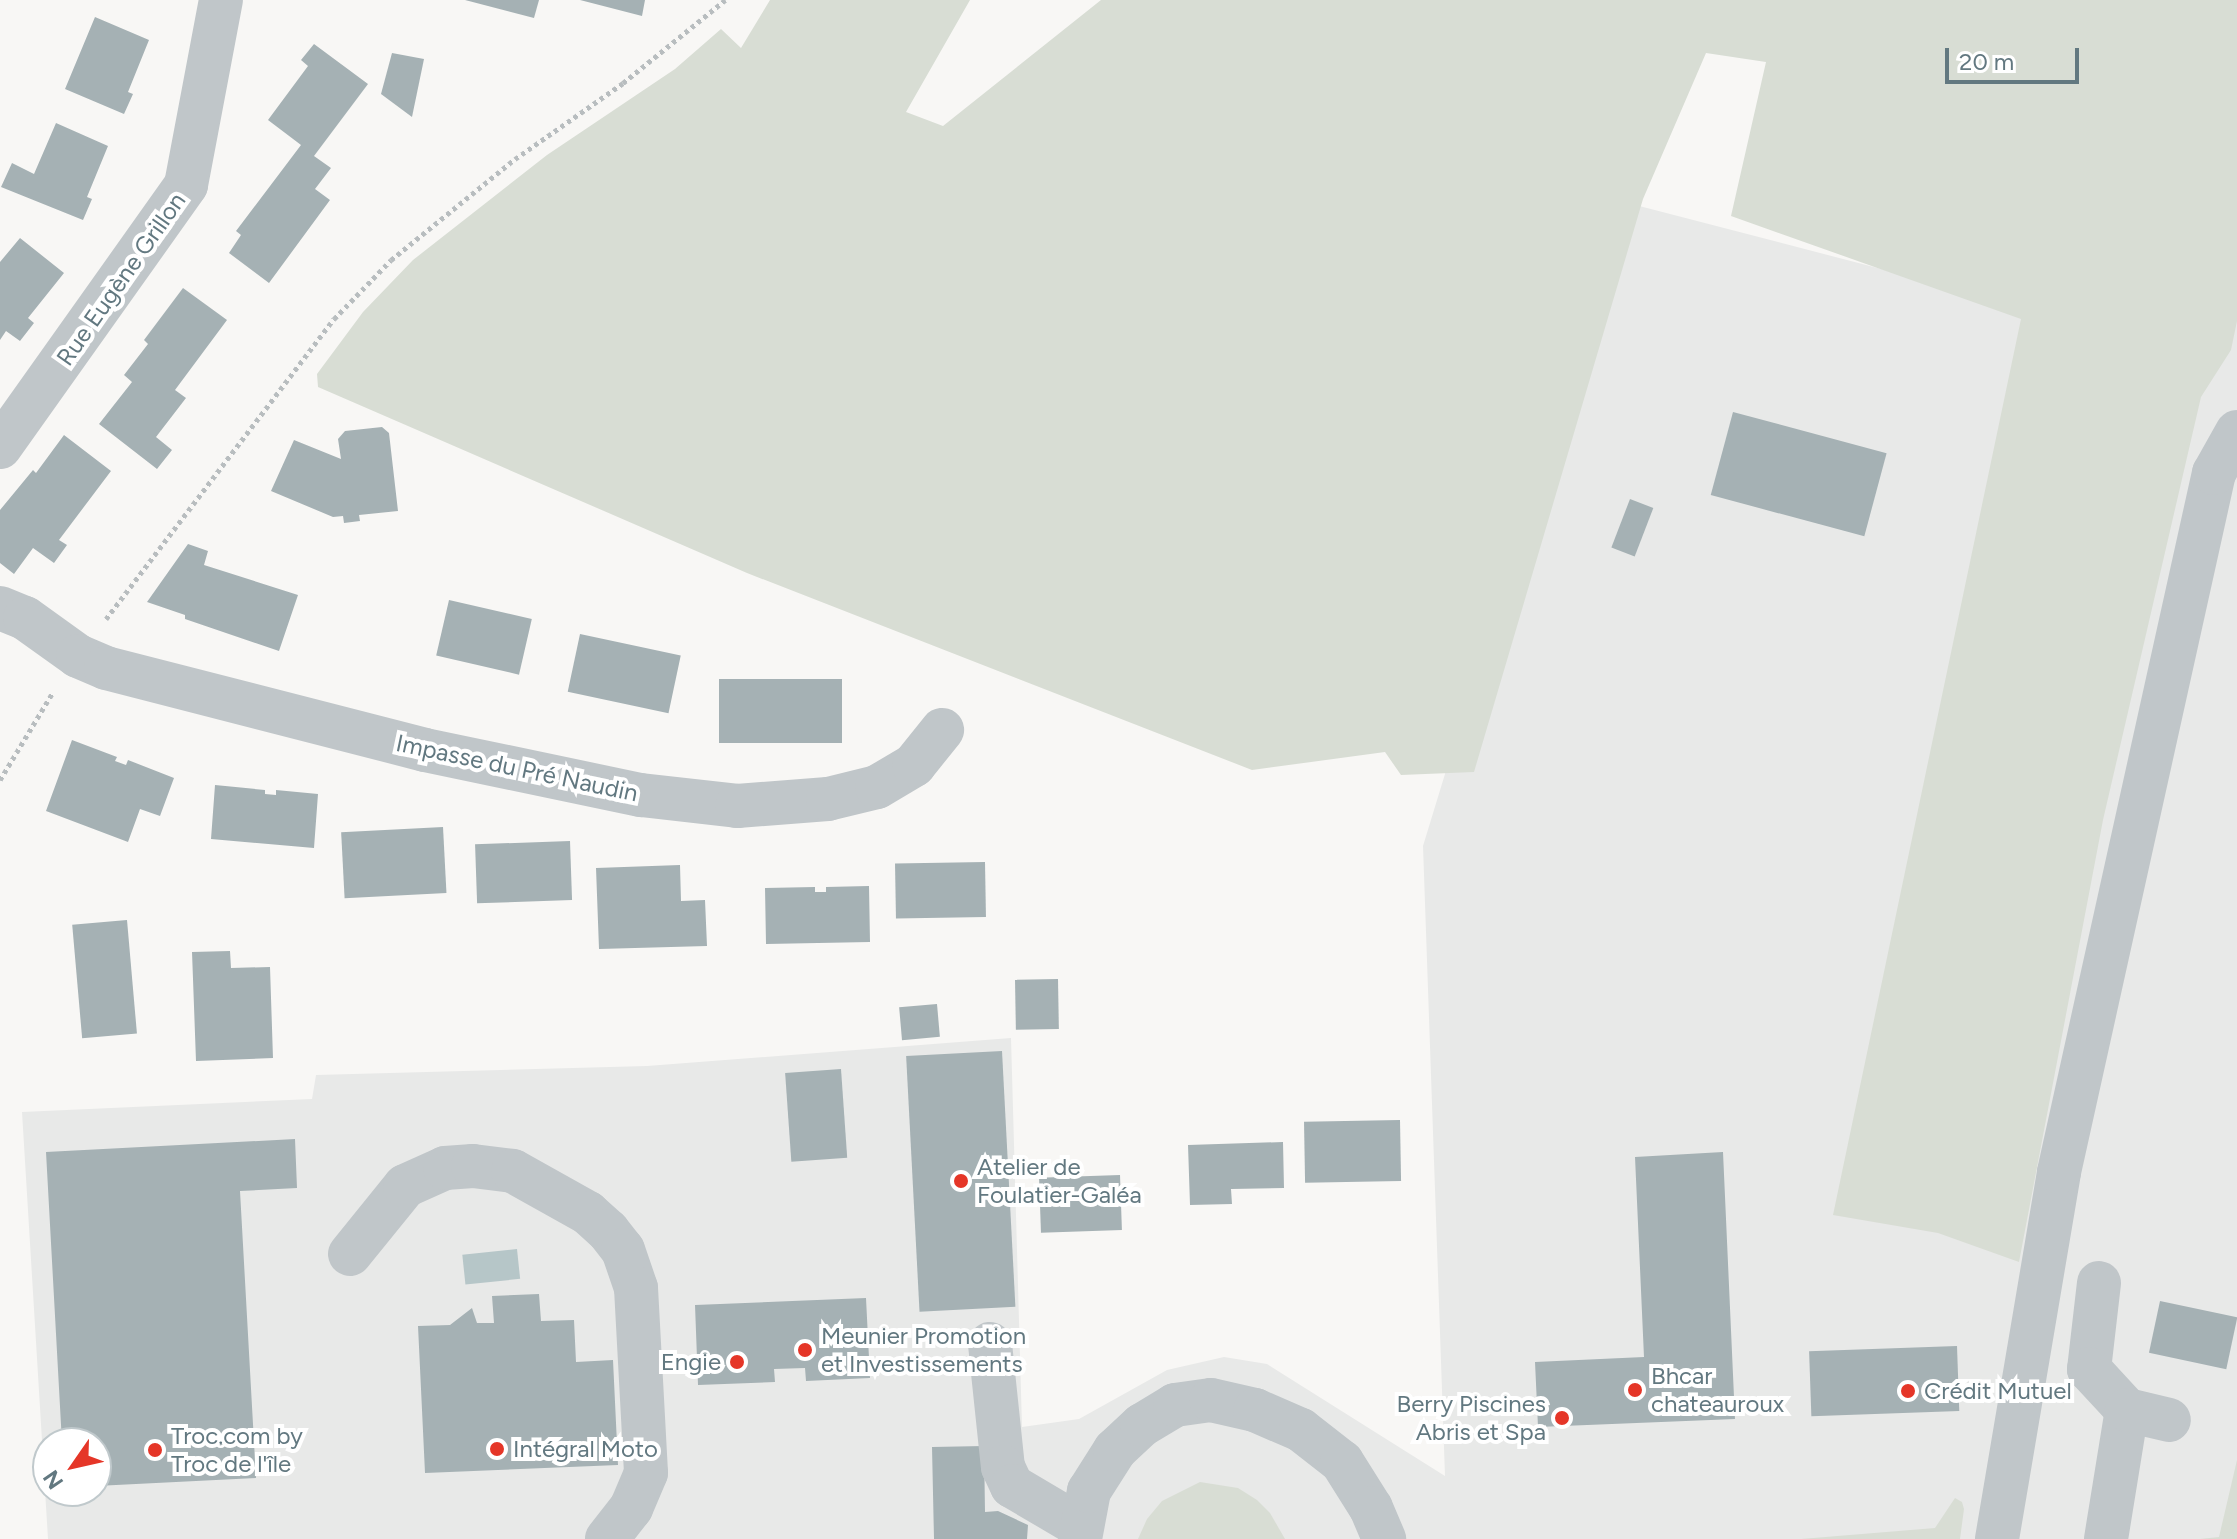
<!DOCTYPE html>
<meta charset="utf-8">
<style>
body{margin:0}
#map{position:relative;width:2237px;height:1539px;overflow:hidden;background:#f8f7f5;font-family:Figtree,sans-serif}
div>[style]{position:absolute}
.built>*{inset:0;background:#e8e9e8}
.green>*{inset:0;background:#d8ddd4}
.water>*{inset:0;background:#b6c6c8;transform-origin:0 0}
.building>*{inset:0;background:#a5b1b4;transform-origin:0 0}
.path>*{height:5px;margin-top:-2.5px;transform-origin:0;background:repeating-linear-gradient(90deg,#b8bdbf 0 4px,transparent 0 8px)}
.minor>*{height:44px;margin:-22px;padding:0 22px;transform-origin:22px;border-radius:22px;background:#c0c6c9}
.dots>*{width:22px;height:22px;translate:-50% -50%;box-sizing:border-box;border:4px solid #fff;border-radius:50%}
span{translate:-50% -50%;white-space:nowrap;text-align:center;line-height:1.15;-webkit-text-stroke:8px #fff;paint-order:stroke}
.street-label{font-size:24px;color:#627880}
.poi-label{font-size:24px;color:#627880}
.left{translate:0 -50%;text-align:left}
.right{translate:-100% -50%;text-align:right}
.north{position:absolute;left:32px;top:1427px;width:80px;height:80px;box-sizing:border-box;background:#fff;border:2px solid #c0c9cc;border-radius:50%;rotate:236deg;font-size:22px;font-weight:700;line-height:32px;text-align:center;color:#627880}
.north::after{content:'';display:block;margin:auto;width:28px;height:36px;background:#e53628;clip-path:polygon(50% 0,100% 100%,50% 72%,0 100%)}
.scale{position:absolute;left:1945px;top:48px;width:134px;height:36px;box-sizing:border-box;border:4px solid #627880;border-top:0;padding-left:10px;font-size:24px;line-height:28px;white-space:nowrap;color:#627880;-webkit-text-stroke:6px #fff;paint-order:stroke}
</style>
<div id="map">
<div class="built">
<div style="clip-path:polygon(evenodd,2237px 146px,2237px 1539px,48px 1539px,22px 1112px,312px 1099px,316px 1075px,647px 1066px,1011px 1038px,1022px 1427px,1079px 1419px,1167px 1370px,1224px 1357px,1267px 1364px,1445px 1476px,1423px 846px,1620px 201px,2020px 305px,2237px 146px,48px 1443px,96px 1443px,96px 1491px,48px 1491px,48px 1443px)"></div>
</div>
<div class="green">
<div style="clip-path:polygon(770px 0,970px 0,906px 112px,943px 126px,1101px 0,2237px 0,2237px 321px,2231px 350px,2201px 397px,2103px 820px,2019px 1262px,1938px 1233px,1833px 1215px,2021px 319px,1731px 216px,1766px 62px,1706px 53px,1643px 199px,1474px 772px,1401px 775px,1385px 752px,1252px 770px,747px 573px,318px 387px,317px 374px,363px 312px,413px 260px,547px 155px,675px 69px,721px 29px,741px 48px)"></div>
<div style="clip-path:polygon(2237px 1460px,2237px 1539px,2200px 1539px,2219px 1537px)"></div>
<div style="clip-path:polygon(1200px 1482px,1238px 1488px,1257px 1500px,1270px 1513px,1285px 1539px,1138px 1539px,1147px 1519px,1162px 1501px)"></div>
<div style="clip-path:polygon(1955px 1498px,1962px 1502px,1964px 1509px,1960px 1539px,1801px 1539px,1935px 1528px)"></div>
</div>
<div class="water">
<div style="left:517px;top:1249px;width:30px;height:55px;rotate:84deg"></div>
</div>
<div class="building">
<div style="clip-path:polygon(465px 0,539px 0,534px 18px)"></div>
<div style="clip-path:polygon(580px 0,645px 0,642px 16px)"></div>
<div style="clip-path:polygon(95px 17px,149px 40px,128px 92px,133px 94px,124px 114px,65px 89px)"></div>
<div style="clip-path:polygon(314px 44px,368px 84px,314px 156px,331px 168px,315px 189px,330px 200px,269px 283px,229px 253px,241px 235px,236px 231px,301px 145px,268px 120px,308px 66px,301px 60px)"></div>
<div style="clip-path:polygon(392px 53px,424px 59px,412px 117px,381px 94px)"></div>
<div style="clip-path:polygon(56px 123px,108px 146px,87px 197px,92px 199px,83px 220px,1px 187px,12px 163px,34px 174px)"></div>
<div style="clip-path:polygon(20px 238px,64px 273px,28px 318px,34px 323px,20px 341px,6px 331px,0 340px,0 262px)"></div>
<div style="clip-path:polygon(183px 288px,227px 320px,175px 390px,186px 398px,156px 437px,172px 450px,157px 469px,99px 424px,132px 382px,124px 375px,148px 344px,144px 340px)"></div>
<div style="left:1733px;top:412px;width:159px;height:86px;rotate:15deg"></div>
<div style="clip-path:polygon(382px 427px,389px 433px,398px 511px,359px 515px,360px 521px,344px 523px,343px 516px,333px 517px,271px 491px,294px 440px,341px 459px,338px 439px,345px 431px)"></div>
<div style="clip-path:polygon(64px 435px,111px 471px,59px 540px,67px 545px,54px 563px,33px 548px,14px 574px,0 563px,0 510px,33px 470px,36px 473px)"></div>
<div style="left:1630px;top:499px;width:25px;height:52px;rotate:21deg"></div>
<div style="clip-path:polygon(188px 544px,208px 551px,204px 565px,298px 595px,279px 651px,185px 619px,185px 615px,147px 602px)"></div>
<div style="left:449px;top:600px;width:85px;height:57px;rotate:13deg"></div>
<div style="left:580px;top:634px;width:103px;height:59px;rotate:12deg"></div>
<div style="left:719px;top:679px;width:123px;height:64px"></div>
<div style="clip-path:polygon(72px 740px,117px 757px,115px 761px,126px 765px,128px 760px,174px 778px,160px 816px,140px 809px,128px 842px,46px 811px)"></div>
<div style="clip-path:polygon(215px 785px,265px 790px,265px 794px,276px 795px,276px 790px,318px 794px,314px 848px,211px 839px)"></div>
<div style="left:443px;top:827px;width:66px;height:102px;rotate:87deg"></div>
<div style="left:570px;top:841px;width:59px;height:95px;rotate:88deg"></div>
<div style="left:985px;top:862px;width:55px;height:90px;rotate:89deg"></div>
<div style="clip-path:polygon(680px 865px,681px 901px,705px 900px,707px 946px,599px 949px,596px 868px)"></div>
<div style="clip-path:polygon(869px 886px,870px 942px,766px 944px,765px 888px,815px 887px,815px 892px,826px 892px,826px 887px)"></div>
<div style="left:127px;top:920px;width:114px;height:55px;rotate:85deg"></div>
<div style="clip-path:polygon(230px 951px,231px 968px,270px 967px,273px 1058px,196px 1061px,192px 952px)"></div>
<div style="left:1058px;top:979px;width:50px;height:43px;rotate:89deg"></div>
<div style="left:937px;top:1004px;width:33px;height:38px;rotate:85deg"></div>
<div style="left:1002px;top:1051px;width:256px;height:96px;rotate:87deg"></div>
<div style="left:841px;top:1069px;width:89px;height:56px;rotate:86deg"></div>
<div style="left:1400px;top:1120px;width:61px;height:96px;rotate:89deg"></div>
<div style="clip-path:polygon(295px 1139px,297px 1188px,240px 1191px,256px 1478px,96px 1486px,96px 1443px,62px 1443px,46px 1152px)"></div>
<div style="clip-path:polygon(1283px 1142px,1284px 1188px,1231px 1189px,1232px 1204px,1190px 1205px,1188px 1145px)"></div>
<div style="clip-path:polygon(1723px 1152px,1735px 1419px,1538px 1427px,1535px 1362px,1644px 1357px,1635px 1157px)"></div>
<div style="left:1120px;top:1175px;width:55px;height:81px;rotate:88deg"></div>
<div style="clip-path:polygon(539px 1294px,541px 1321px,574px 1320px,576px 1362px,613px 1360px,618px 1465px,425px 1473px,418px 1326px,450px 1325px,472px 1308px,477px 1323px,494px 1323px,492px 1296px)"></div>
<div style="clip-path:polygon(866px 1298px,870px 1378px,806px 1381px,805px 1368px,774px 1369px,775px 1382px,698px 1385px,695px 1305px)"></div>
<div style="left:2160px;top:1301px;width:79px;height:53px;rotate:12deg"></div>
<div style="left:1957px;top:1346px;width:65px;height:148px;rotate:88deg"></div>
<div style="clip-path:polygon(984px 1446px,985px 1512px,998px 1511px,1028px 1525px,1027px 1539px,934px 1539px,932px 1447px)"></div>
</div>
<div class="path">
<div style="left:106px;top:619px;width:377px;rotate:-52.8deg"></div>
<div style="left:334px;top:319px;width:82px;rotate:-46deg"></div>
<div style="left:391px;top:260px;width:160px;rotate:-39.2deg"></div>
<div style="left:515px;top:159px;width:132px;rotate:-35.1deg"></div>
<div style="left:623px;top:83px;width:132px;rotate:-39.1deg"></div>
<div style="left:0;top:780px;width:103px;rotate:-58.9deg"></div>
</div>
<div class="minor">
<div style="left:0;top:447px;width:321px;rotate:-54.6deg"></div>
<div style="left:186px;top:185px;width:188px;rotate:-79.3deg"></div>
<div style="left:0;top:608px;width:27px;rotate:22deg"></div>
<div style="left:25px;top:618px;width:65px;rotate:35.6deg"></div>
<div style="left:78px;top:656px;width:30px;rotate:23deg"></div>
<div style="left:106px;top:668px;width:329px;rotate:14.4deg"></div>
<div style="left:425px;top:750px;width:221px;rotate:11.8deg"></div>
<div style="left:641px;top:795px;width:97px;rotate:6.5deg"></div>
<div style="left:737px;top:806px;width:91px;rotate:-4.4deg"></div>
<div style="left:828px;top:799px;width:50px;rotate:-13.8deg"></div>
<div style="left:877px;top:787px;width:43px;rotate:-30.7deg"></div>
<div style="left:914px;top:765px;width:45px;rotate:-51.3deg"></div>
<div style="left:350px;top:1254px;width:87px;rotate:-51deg"></div>
<div style="left:405px;top:1186px;width:44px;rotate:-24.2deg"></div>
<div style="left:445px;top:1168px;width:28px;rotate:-4deg"></div>
<div style="left:473px;top:1166px;width:40px;rotate:7.1deg"></div>
<div style="left:513px;top:1171px;width:86px;rotate:29.2deg"></div>
<div style="left:588px;top:1213px;width:27px;rotate:42deg"></div>
<div style="left:608px;top:1231px;width:24px;rotate:52deg"></div>
<div style="left:623px;top:1250px;width:40px;rotate:71.1deg"></div>
<div style="left:636px;top:1288px;width:185px;rotate:86.9deg"></div>
<div style="left:646px;top:1473px;width:38px;rotate:113deg"></div>
<div style="left:631px;top:1508px;width:39px;rotate:128deg"></div>
<div style="left:2099px;top:1283px;width:87px;rotate:96.6deg"></div>
<div style="left:2089px;top:1369px;width:56px;rotate:47.2deg"></div>
<div style="left:990px;top:1344px;width:124px;rotate:84deg"></div>
<div style="left:1003px;top:1467px;width:21px;rotate:65deg"></div>
<div style="left:1012px;top:1486px;width:79px;rotate:30.5deg"></div>
<div style="left:1080px;top:1539px;width:49px;rotate:-79.4deg"></div>
<div style="left:1089px;top:1491px;width:49px;rotate:-57.6deg"></div>
<div style="left:1115px;top:1450px;width:37px;rotate:-43deg"></div>
<div style="left:1142px;top:1425px;width:39px;rotate:-31deg"></div>
<div style="left:1175px;top:1405px;width:36px;rotate:-8deg"></div>
<div style="left:1211px;top:1400px;width:45px;rotate:12.8deg"></div>
<div style="left:1255px;top:1410px;width:50px;rotate:23.5deg"></div>
<div style="left:1301px;top:1430px;width:52px;rotate:38deg"></div>
<div style="left:1342px;top:1462px;width:54px;rotate:57.8deg"></div>
<div style="left:1371px;top:1508px;width:34px;rotate:67deg"></div>
<div style="left:1997px;top:1539px;width:372px;rotate:-80.4deg"></div>
<div style="left:2059px;top:1172px;width:716px;rotate:-77.5deg"></div>
<div style="left:2214px;top:473px;width:47px;rotate:-60.7deg"></div>
<div style="left:2106px;top:1539px;width:131px;rotate:-80.8deg"></div>
<div style="left:2127px;top:1410px;width:43px;rotate:13.4deg"></div>
</div>
<div class="dots">
<div style="left:961px;top:1181px;background:#e53628"></div>
<div style="left:805px;top:1350px;background:#e53628"></div>
<div style="left:737px;top:1362px;background:#e53628"></div>
<div style="left:1635px;top:1390px;background:#e53628"></div>
<div style="left:1908px;top:1391px;background:#e53628"></div>
<div style="left:1562px;top:1418px;background:#e53628"></div>
<div style="left:497px;top:1449px;background:#e53628"></div>
<div style="left:155px;top:1450px;background:#e53628"></div>
</div>
<div class="street-label">
<span style="left:121px;top:279px;rotate:-55deg">Rue Eugène Grillon</span>
<span style="left:517px;top:768px;rotate:12deg">Impasse du Pré Naudin</span>
</div>
<div class="poi-label">
<span class="left" style="left:977px;top:1181px">Atelier de<br>Foulatier-Galéa</span>
<span class="left" style="left:821px;top:1350px">Meunier Promotion<br>et Investissements</span>
<span class="right" style="left:721px;top:1362px">Engie</span>
<span class="left" style="left:1651px;top:1390px">Bhcar<br>chateauroux</span>
<span class="left" style="left:1924px;top:1391px">Crédit Mutuel</span>
<span class="right" style="left:1546px;top:1418px">Berry Piscines<br>Abris et Spa</span>
<span class="left" style="left:171px;top:1450px">Troc.com by<br>Troc de l'île</span>
<span class="left" style="left:513px;top:1449px">Intégral Moto</span>
</div>
<div class="north">N</div>
<div class="scale">20 m</div>
</div>
